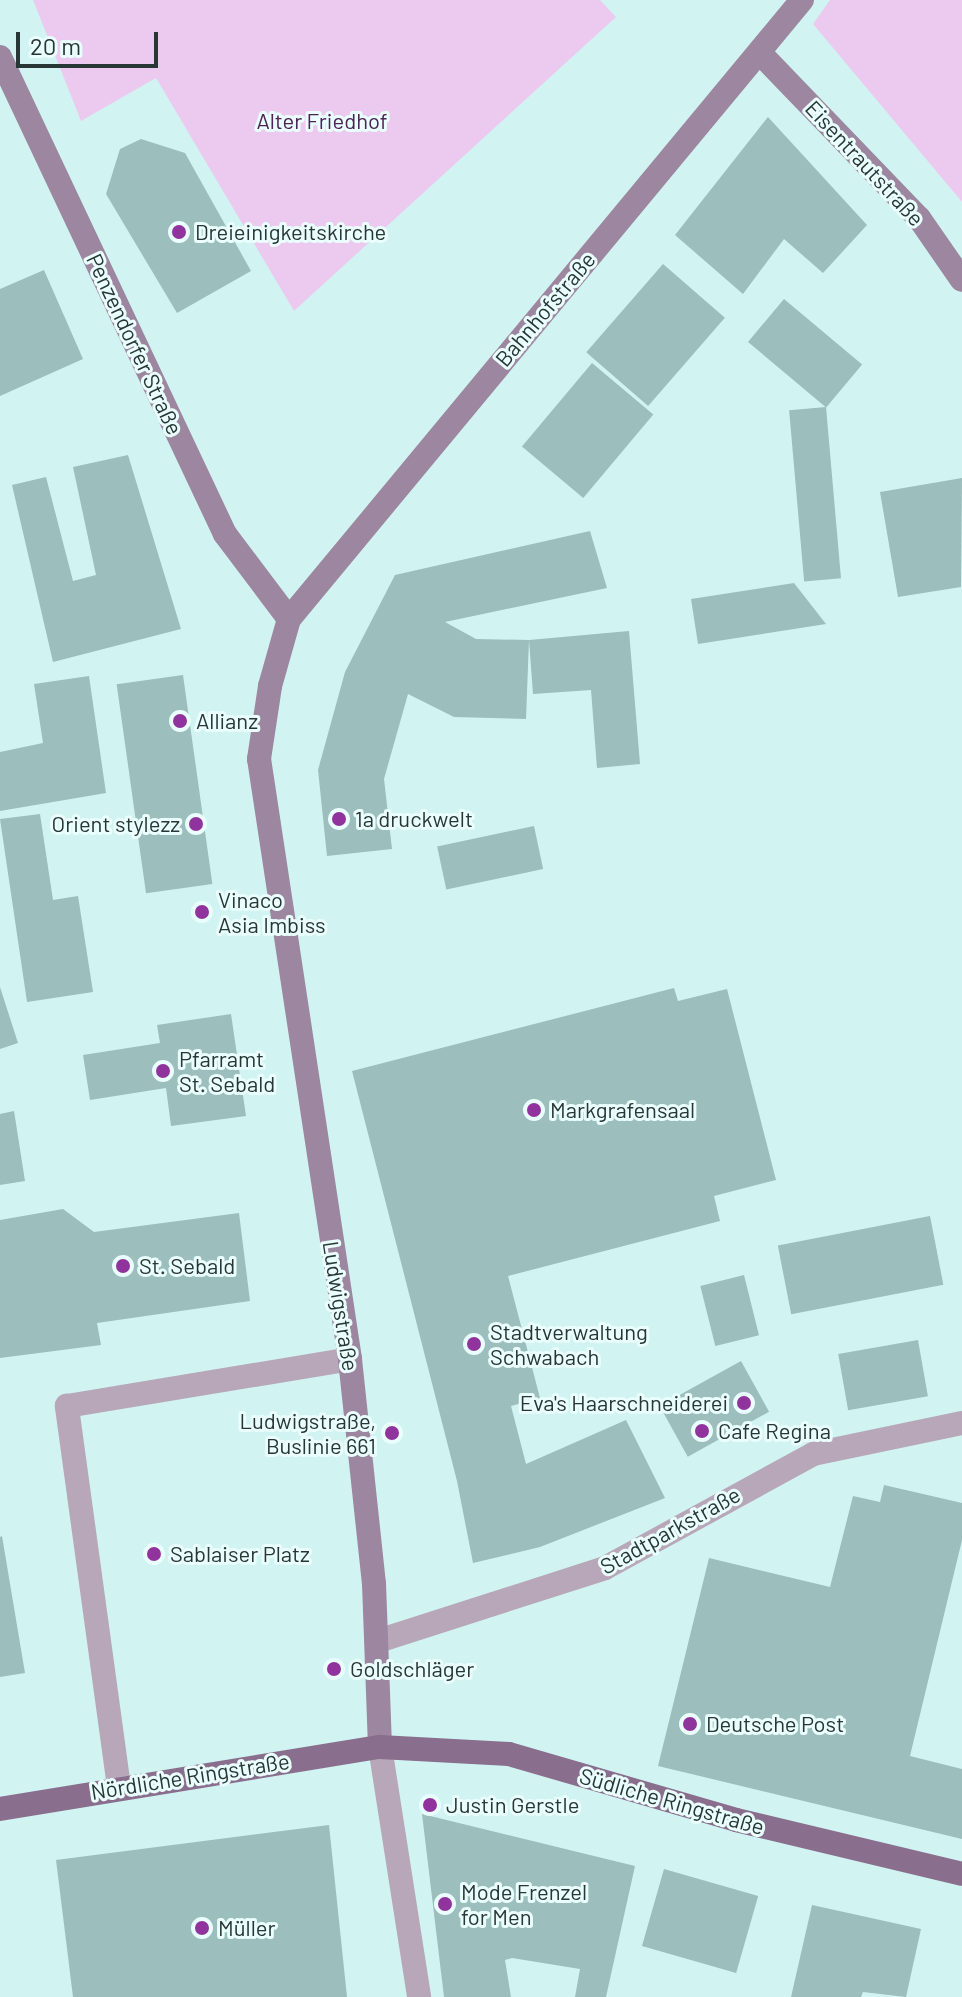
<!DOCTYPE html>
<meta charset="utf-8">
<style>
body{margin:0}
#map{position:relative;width:962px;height:1997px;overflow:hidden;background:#d1f4f2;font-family:Barlow,sans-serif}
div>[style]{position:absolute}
.green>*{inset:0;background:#eccaf0}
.building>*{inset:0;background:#9cbebc;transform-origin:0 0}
.lane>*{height:24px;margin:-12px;padding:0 12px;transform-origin:12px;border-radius:12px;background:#b7a7b9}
.street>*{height:24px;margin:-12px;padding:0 12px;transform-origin:12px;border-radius:12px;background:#b7a7b9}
.secondary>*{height:24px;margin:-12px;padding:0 12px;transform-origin:12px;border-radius:12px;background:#9d869f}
.primary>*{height:24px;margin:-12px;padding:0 12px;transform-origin:12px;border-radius:12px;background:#8a6e8d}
.dots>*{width:22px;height:22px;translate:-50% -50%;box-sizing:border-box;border:4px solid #e9fefd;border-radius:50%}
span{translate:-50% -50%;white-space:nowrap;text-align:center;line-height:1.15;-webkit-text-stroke:6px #e9fefd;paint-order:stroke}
.park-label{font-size:22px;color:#4e2254}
.street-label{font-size:22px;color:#293636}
.poi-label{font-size:22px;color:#293636}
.left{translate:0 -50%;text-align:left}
.right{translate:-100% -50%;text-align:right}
.scale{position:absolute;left:16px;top:32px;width:142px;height:36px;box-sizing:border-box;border:4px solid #293636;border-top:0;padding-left:10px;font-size:24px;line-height:28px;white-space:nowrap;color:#293636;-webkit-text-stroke:6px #e9fefd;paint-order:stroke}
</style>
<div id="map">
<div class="green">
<div style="clip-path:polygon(33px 0,600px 0,616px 17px,294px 311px,156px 78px,81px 121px)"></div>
<div style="clip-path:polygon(830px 0,962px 0,962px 202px,813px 24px)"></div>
</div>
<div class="building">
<div style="clip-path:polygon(768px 117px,867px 225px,823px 273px,784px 239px,743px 294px,675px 235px)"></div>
<div style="clip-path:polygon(141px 139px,185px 153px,251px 271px,177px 313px,106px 194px,120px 149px)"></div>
<div style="left:663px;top:264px;width:82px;height:117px;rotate:41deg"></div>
<div style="clip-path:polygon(44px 270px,83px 359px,0 396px,0 289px)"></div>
<div style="left:784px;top:299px;width:102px;height:56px;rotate:40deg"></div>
<div style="left:592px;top:363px;width:80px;height:109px;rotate:40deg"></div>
<div style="left:826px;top:407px;width:172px;height:37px;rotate:85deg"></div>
<div style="clip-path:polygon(128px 455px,181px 629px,53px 662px,12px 485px,46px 477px,73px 581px,96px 575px,73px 467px)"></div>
<div style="clip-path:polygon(962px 478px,961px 587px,898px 597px,880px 492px)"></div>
<div style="clip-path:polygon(590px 531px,607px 588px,445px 622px,476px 639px,529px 640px,526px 719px,454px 717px,408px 694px,384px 779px,392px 849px,327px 856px,318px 770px,345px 672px,395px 575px)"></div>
<div style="clip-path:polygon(794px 583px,826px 624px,698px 644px,691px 599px)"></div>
<div style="clip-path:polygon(629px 631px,640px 764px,597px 768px,591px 690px,533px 694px,529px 640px)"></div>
<div style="left:183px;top:675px;width:211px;height:67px;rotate:82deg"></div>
<div style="clip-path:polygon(89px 676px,106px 793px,0 811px,0 752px,43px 743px,34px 684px)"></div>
<div style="clip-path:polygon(40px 814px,53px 900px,78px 896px,93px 992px,27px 1002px,0 819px)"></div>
<div style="left:534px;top:826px;width:44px;height:99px;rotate:78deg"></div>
<div style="clip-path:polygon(0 987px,18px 1043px,0 1049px)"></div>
<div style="clip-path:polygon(674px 988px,678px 1001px,727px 989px,776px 1180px,714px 1196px,720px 1221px,508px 1276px,540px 1398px,511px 1406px,526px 1464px,626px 1420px,665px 1498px,540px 1547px,473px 1563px,457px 1481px,352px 1071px)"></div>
<div style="clip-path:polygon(231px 1014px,246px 1116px,171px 1126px,166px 1088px,90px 1100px,83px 1055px,160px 1043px,157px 1025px)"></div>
<div style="clip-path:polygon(14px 1111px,25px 1181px,0 1185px,0 1114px)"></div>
<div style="clip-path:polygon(63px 1209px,94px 1232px,239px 1213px,250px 1301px,97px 1323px,101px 1345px,0 1358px,0 1220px)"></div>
<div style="left:930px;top:1216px;width:70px;height:155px;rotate:79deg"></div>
<div style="left:744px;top:1275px;width:62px;height:45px;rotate:76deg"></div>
<div style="left:918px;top:1340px;width:57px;height:81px;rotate:80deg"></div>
<div style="left:741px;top:1361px;width:58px;height:93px;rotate:61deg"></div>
<div style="clip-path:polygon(884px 1485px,962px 1503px,962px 1540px,910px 1756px,962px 1769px,962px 1839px,658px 1766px,709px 1558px,830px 1587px,853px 1496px,880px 1502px)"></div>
<div style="clip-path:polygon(2px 1536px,25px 1673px,0 1677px,0 1537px)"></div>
<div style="clip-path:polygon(422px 1814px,635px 1866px,606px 1997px,575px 1997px,580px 1969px,512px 1958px,505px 1960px,511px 1997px,444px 1997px)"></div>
<div style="clip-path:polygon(329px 1825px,347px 1997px,73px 1997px,56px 1860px)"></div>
<div style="left:664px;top:1869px;width:98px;height:80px;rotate:16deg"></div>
<div style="clip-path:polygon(812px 1905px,921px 1929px,906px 1997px,863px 1992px,861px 1997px,791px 1997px)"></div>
</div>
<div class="lane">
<div style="left:119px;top:1787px;width:385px;rotate:-97.8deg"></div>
<div style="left:67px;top:1406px;width:287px;rotate:-9.4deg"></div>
</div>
<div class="street">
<div style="left:378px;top:1641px;width:238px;rotate:-17.8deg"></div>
<div style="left:605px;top:1568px;width:237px;rotate:-28.7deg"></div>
<div style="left:813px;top:1454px;width:152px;rotate:-11.8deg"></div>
<div style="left:380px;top:1747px;width:253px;rotate:81.1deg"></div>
</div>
<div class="secondary">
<div style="left:760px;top:53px;width:229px;rotate:46.1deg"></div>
<div style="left:919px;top:218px;width:75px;rotate:55.3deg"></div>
<div style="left:0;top:57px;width:527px;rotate:64.75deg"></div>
<div style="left:225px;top:534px;width:106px;rotate:53deg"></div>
<div style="left:380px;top:1747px;width:163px;rotate:-92.1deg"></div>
<div style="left:374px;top:1584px;width:226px;rotate:-96.1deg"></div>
<div style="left:350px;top:1359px;width:607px;rotate:-98.62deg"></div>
<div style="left:259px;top:759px;width:74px;rotate:-81.4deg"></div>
<div style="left:270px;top:686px;width:70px;rotate:-74.2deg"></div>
<div style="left:289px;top:619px;width:804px;rotate:-50.35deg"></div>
</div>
<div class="primary">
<div style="left:0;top:1809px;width:385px;rotate:-9.3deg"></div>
<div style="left:380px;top:1747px;width:129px;rotate:3.1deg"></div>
<div style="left:509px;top:1754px;width:236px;rotate:16.2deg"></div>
<div style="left:736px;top:1820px;width:232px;rotate:13.4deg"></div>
</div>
<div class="dots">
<div style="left:179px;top:232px;background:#91339c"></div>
<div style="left:180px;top:721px;background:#91339c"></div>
<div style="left:339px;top:819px;background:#91339c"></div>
<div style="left:196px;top:824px;background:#91339c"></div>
<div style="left:202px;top:912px;background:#91339c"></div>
<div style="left:163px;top:1071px;background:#91339c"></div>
<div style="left:534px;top:1110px;background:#91339c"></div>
<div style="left:123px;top:1266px;background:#91339c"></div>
<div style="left:474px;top:1344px;background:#91339c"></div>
<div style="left:744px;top:1403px;background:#91339c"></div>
<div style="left:702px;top:1431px;background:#91339c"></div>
<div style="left:392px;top:1433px;background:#91339c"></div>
<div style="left:154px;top:1554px;background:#91339c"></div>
<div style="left:334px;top:1669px;background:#91339c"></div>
<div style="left:690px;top:1724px;background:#91339c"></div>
<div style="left:430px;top:1805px;background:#91339c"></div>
<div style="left:445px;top:1904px;background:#91339c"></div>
<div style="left:202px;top:1928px;background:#91339c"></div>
</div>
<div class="park-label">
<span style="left:322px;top:121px">Alter Friedhof</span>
</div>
<div class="street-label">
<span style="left:865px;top:163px;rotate:47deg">Eisentrautstraße</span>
<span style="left:545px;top:309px;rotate:-50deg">Bahnhofstraße</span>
<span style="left:135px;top:344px;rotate:65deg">Penzendorfer Straße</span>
<span style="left:341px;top:1306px;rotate:81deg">Ludwigstraße</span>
<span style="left:670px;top:1530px;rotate:-29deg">Stadtparkstraße</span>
<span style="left:190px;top:1776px;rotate:-9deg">Nördliche Ringstraße</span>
<span style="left:672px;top:1801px;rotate:16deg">Südliche Ringstraße</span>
</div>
<div class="poi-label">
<span class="left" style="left:195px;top:232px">Dreieinigkeitskirche</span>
<span class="left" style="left:196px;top:721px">Allianz</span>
<span class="left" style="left:355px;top:819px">1a druckwelt</span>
<span class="right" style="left:180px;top:824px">Orient stylezz</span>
<span class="left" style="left:218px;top:912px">Vinaco<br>Asia Imbiss</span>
<span class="left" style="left:179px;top:1071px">Pfarramt<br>St. Sebald</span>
<span class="left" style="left:550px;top:1110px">Markgrafensaal</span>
<span class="left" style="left:139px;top:1266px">St. Sebald</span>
<span class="left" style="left:490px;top:1344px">Stadtverwaltung<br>Schwabach</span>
<span class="right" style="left:728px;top:1403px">Eva's Haarschneiderei</span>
<span class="right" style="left:376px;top:1433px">Ludwigstraße,<br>Buslinie 661</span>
<span class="left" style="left:718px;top:1431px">Cafe Regina</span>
<span class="left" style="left:170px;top:1554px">Sablaiser Platz</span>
<span class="left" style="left:350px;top:1669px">Goldschläger</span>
<span class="left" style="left:706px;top:1724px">Deutsche Post</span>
<span class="left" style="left:446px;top:1805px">Justin Gerstle</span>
<span class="left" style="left:461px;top:1904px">Mode Frenzel<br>for Men</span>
<span class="left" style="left:218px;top:1928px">Müller</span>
</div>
<div class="scale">20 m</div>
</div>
